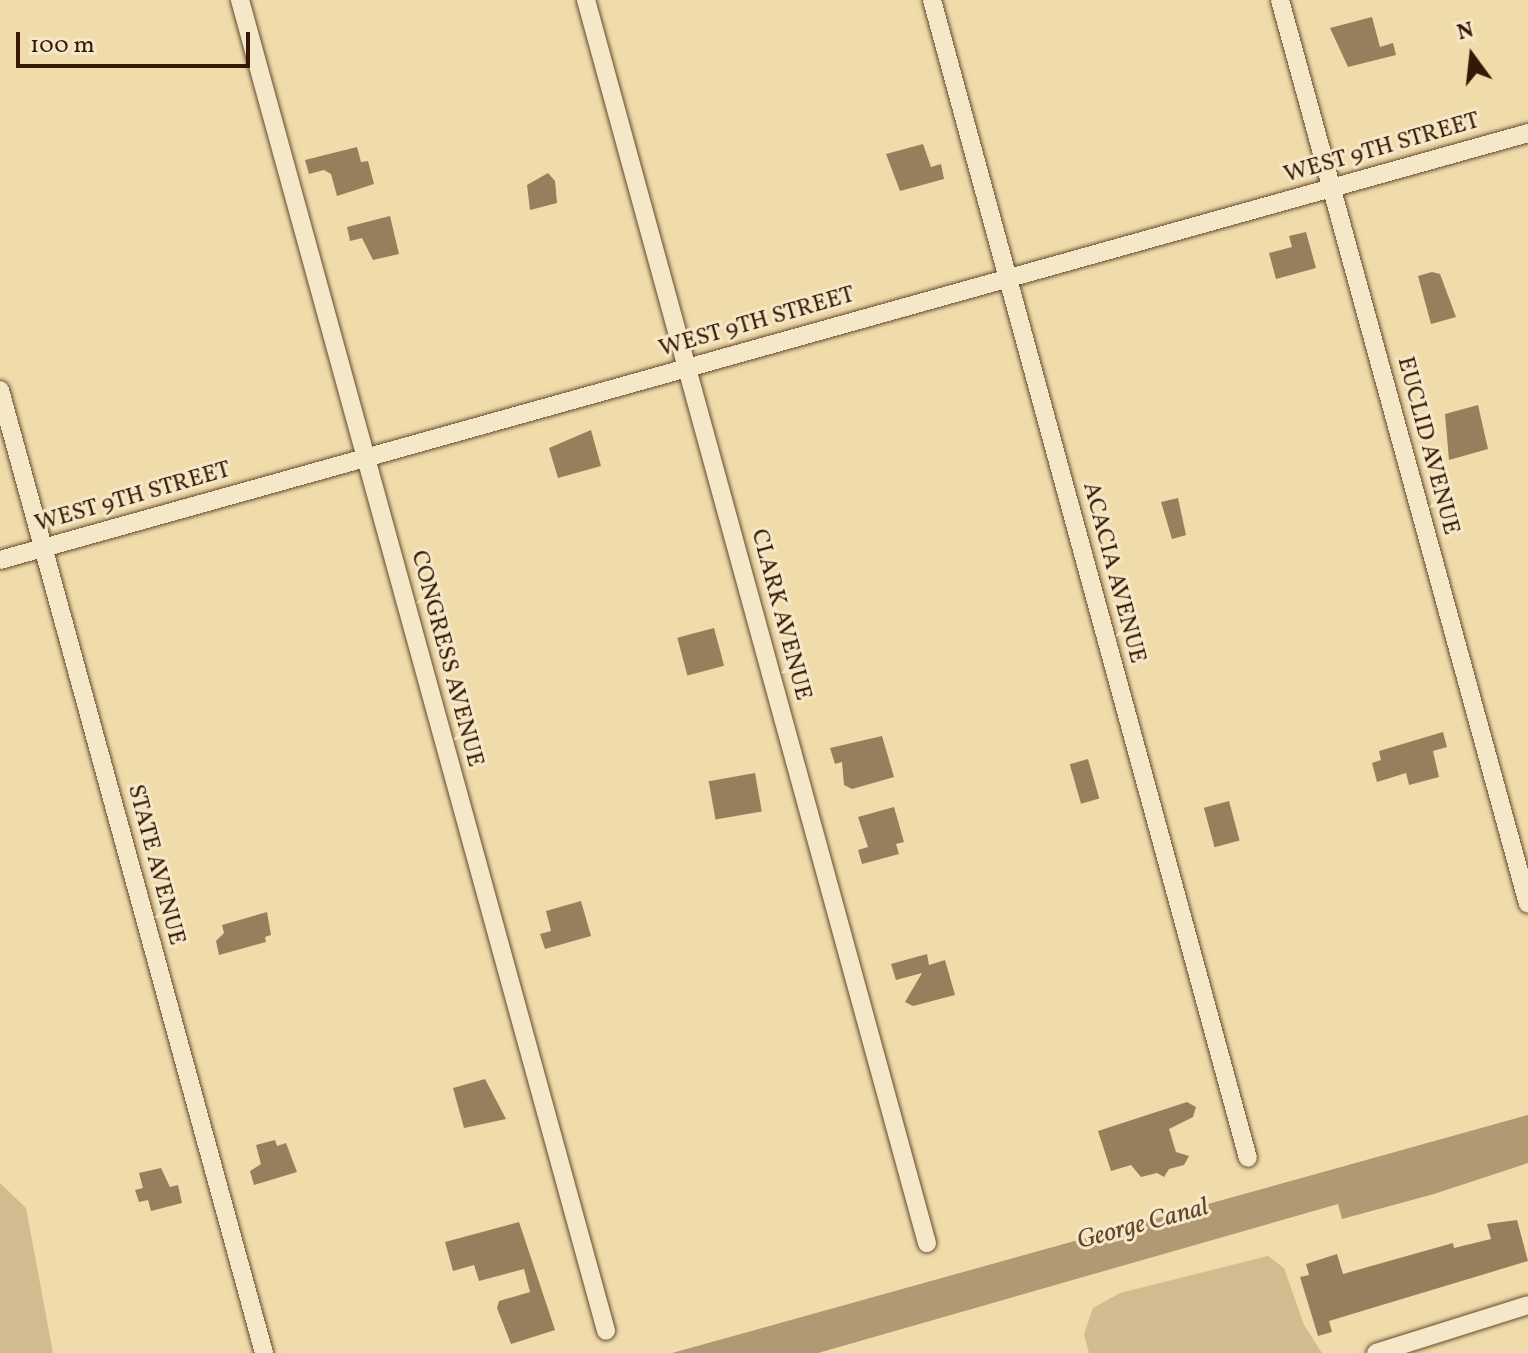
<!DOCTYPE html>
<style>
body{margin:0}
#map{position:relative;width:1528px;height:1353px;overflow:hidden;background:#f0dcab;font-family:Vollkorn,serif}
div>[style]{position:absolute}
.green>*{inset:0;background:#d1bb8f}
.water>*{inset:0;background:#b19973}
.building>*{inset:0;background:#977e5c;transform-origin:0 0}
.roads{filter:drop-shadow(0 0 2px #65492f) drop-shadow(0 0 2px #65492f)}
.minor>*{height:18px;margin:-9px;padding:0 9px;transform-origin:9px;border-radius:9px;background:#f5e8c8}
span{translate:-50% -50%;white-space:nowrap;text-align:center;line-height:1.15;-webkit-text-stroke:6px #f5e8c8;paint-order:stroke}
.street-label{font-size:24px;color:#371806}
.water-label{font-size:26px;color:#62452c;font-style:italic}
.north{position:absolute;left:1432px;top:16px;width:80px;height:80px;-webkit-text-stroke:6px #f5e8c8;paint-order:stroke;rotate:345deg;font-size:22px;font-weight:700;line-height:32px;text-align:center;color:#371806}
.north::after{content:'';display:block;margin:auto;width:28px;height:36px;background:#371806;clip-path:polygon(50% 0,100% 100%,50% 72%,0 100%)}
.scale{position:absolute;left:16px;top:32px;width:234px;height:36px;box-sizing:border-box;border:4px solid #371806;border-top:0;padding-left:10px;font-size:24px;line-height:28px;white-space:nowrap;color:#371806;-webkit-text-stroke:6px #f5e8c8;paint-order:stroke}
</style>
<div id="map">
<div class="green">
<div style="clip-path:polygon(0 1183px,26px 1208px,53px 1353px,0 1353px)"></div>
<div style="clip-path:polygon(1268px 1256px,1284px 1268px,1304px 1325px,1322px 1353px,1089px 1353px,1084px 1334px,1093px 1308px,1120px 1293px)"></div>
</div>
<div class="water">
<div style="clip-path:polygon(1528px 1115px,1528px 1163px,1434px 1194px,1342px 1219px,1338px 1204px,818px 1353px,672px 1353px)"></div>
</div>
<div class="building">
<div style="clip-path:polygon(1372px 17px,1380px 47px,1393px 43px,1396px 55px,1348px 67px,1330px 28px)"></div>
<div style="clip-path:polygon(923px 144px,931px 167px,941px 164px,944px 179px,900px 191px,886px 154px)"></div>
<div style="clip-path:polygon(357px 147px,361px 162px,368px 161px,374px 184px,337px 196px,331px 174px,324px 170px,309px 174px,305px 160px)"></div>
<div style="clip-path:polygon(548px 173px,555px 181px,557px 203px,530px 210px,527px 185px)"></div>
<div style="clip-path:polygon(390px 216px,399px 254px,373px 260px,362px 238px,350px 241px,347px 227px)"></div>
<div style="clip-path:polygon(1306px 232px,1316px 268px,1276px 279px,1269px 253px,1292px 247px,1289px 236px)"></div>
<div style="clip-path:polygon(1432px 272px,1440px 274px,1456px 317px,1431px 324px,1418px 276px)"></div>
<div style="clip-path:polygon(1478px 405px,1488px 449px,1449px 460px,1445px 414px)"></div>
<div style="clip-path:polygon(591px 430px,601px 466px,558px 478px,549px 448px)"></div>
<div style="clip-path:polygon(1178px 498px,1186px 535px,1172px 539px,1161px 502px)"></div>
<div style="left:714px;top:628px;width:39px;height:38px;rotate:75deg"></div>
<div style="clip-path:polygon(1443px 732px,1447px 747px,1433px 751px,1439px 777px,1409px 785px,1406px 773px,1377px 782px,1372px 763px,1381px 760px,1379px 751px)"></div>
<div style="clip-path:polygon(882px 736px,894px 777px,852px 789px,844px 785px,842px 762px,835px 764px,830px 748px)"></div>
<div style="left:1088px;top:759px;width:41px;height:19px;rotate:74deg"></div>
<div style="left:755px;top:773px;width:39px;height:47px;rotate:80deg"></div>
<div style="left:1229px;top:801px;width:41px;height:26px;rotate:75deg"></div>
<div style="clip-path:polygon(894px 807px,904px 842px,896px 844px,899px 854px,862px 864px,858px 850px,868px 847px,858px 817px)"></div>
<div style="clip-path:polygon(581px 901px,591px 936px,545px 949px,540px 934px,551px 931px,546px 911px)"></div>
<div style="clip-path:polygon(267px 912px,271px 935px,265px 937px,266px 942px,219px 955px,216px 941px,224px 933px,222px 925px)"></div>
<div style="clip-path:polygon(927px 954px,929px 965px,945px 960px,955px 995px,913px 1006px,905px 1002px,922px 973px,896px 980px,891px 964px)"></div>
<div style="clip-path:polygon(485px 1079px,506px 1119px,464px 1128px,453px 1088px)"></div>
<div style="clip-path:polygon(1187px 1102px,1196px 1107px,1193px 1117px,1169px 1129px,1176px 1152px,1189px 1156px,1184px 1165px,1169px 1169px,1164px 1177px,1157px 1173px,1141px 1177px,1131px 1165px,1111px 1171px,1098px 1131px)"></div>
<div style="clip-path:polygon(275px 1140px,277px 1146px,286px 1143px,297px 1172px,254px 1185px,250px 1171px,261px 1164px,256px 1145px)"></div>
<div style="clip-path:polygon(161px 1168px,170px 1187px,178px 1185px,182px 1203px,151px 1211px,148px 1200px,139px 1202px,135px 1190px,143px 1188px,139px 1173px)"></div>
<div style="clip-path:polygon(1517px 1220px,1528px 1261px,1329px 1321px,1332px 1332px,1318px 1336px,1300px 1277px,1309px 1275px,1306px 1264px,1337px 1254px,1343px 1274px,1453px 1243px,1454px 1248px,1491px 1239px,1487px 1224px)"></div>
<div style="clip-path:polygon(519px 1222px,555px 1330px,511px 1344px,497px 1308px,499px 1301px,530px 1292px,524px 1269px,479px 1281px,474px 1265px,453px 1271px,445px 1242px)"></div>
</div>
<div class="roads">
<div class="minor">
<div style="left:240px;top:0;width:1380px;rotate:74.62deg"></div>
<div style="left:586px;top:0;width:1289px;rotate:74.66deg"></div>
<div style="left:932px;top:0;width:1200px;rotate:74.74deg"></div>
<div style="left:1280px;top:0;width:937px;rotate:74.66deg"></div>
<div style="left:0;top:390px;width:999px;rotate:74.67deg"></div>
<div style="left:0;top:560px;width:1587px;rotate:-15.61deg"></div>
<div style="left:1376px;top:1353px;width:159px;rotate:-17.5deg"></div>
</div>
</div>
<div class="street-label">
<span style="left:1382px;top:149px;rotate:-16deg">WEST 9TH STREET</span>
<span style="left:757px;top:323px;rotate:-16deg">WEST 9TH STREET</span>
<span style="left:1427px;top:446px;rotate:75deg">EUCLID AVENUE</span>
<span style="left:133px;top:498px;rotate:-16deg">WEST 9TH STREET</span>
<span style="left:1113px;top:573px;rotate:75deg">ACACIA AVENUE</span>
<span style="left:780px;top:615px;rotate:75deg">CLARK AVENUE</span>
<span style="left:446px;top:659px;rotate:75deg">CONGRESS AVENUE</span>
<span style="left:155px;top:865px;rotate:75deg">STATE AVENUE</span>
</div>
<div class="water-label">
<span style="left:1143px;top:1225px;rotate:-15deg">George Canal</span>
</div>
<div class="north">N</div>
<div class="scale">100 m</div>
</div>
